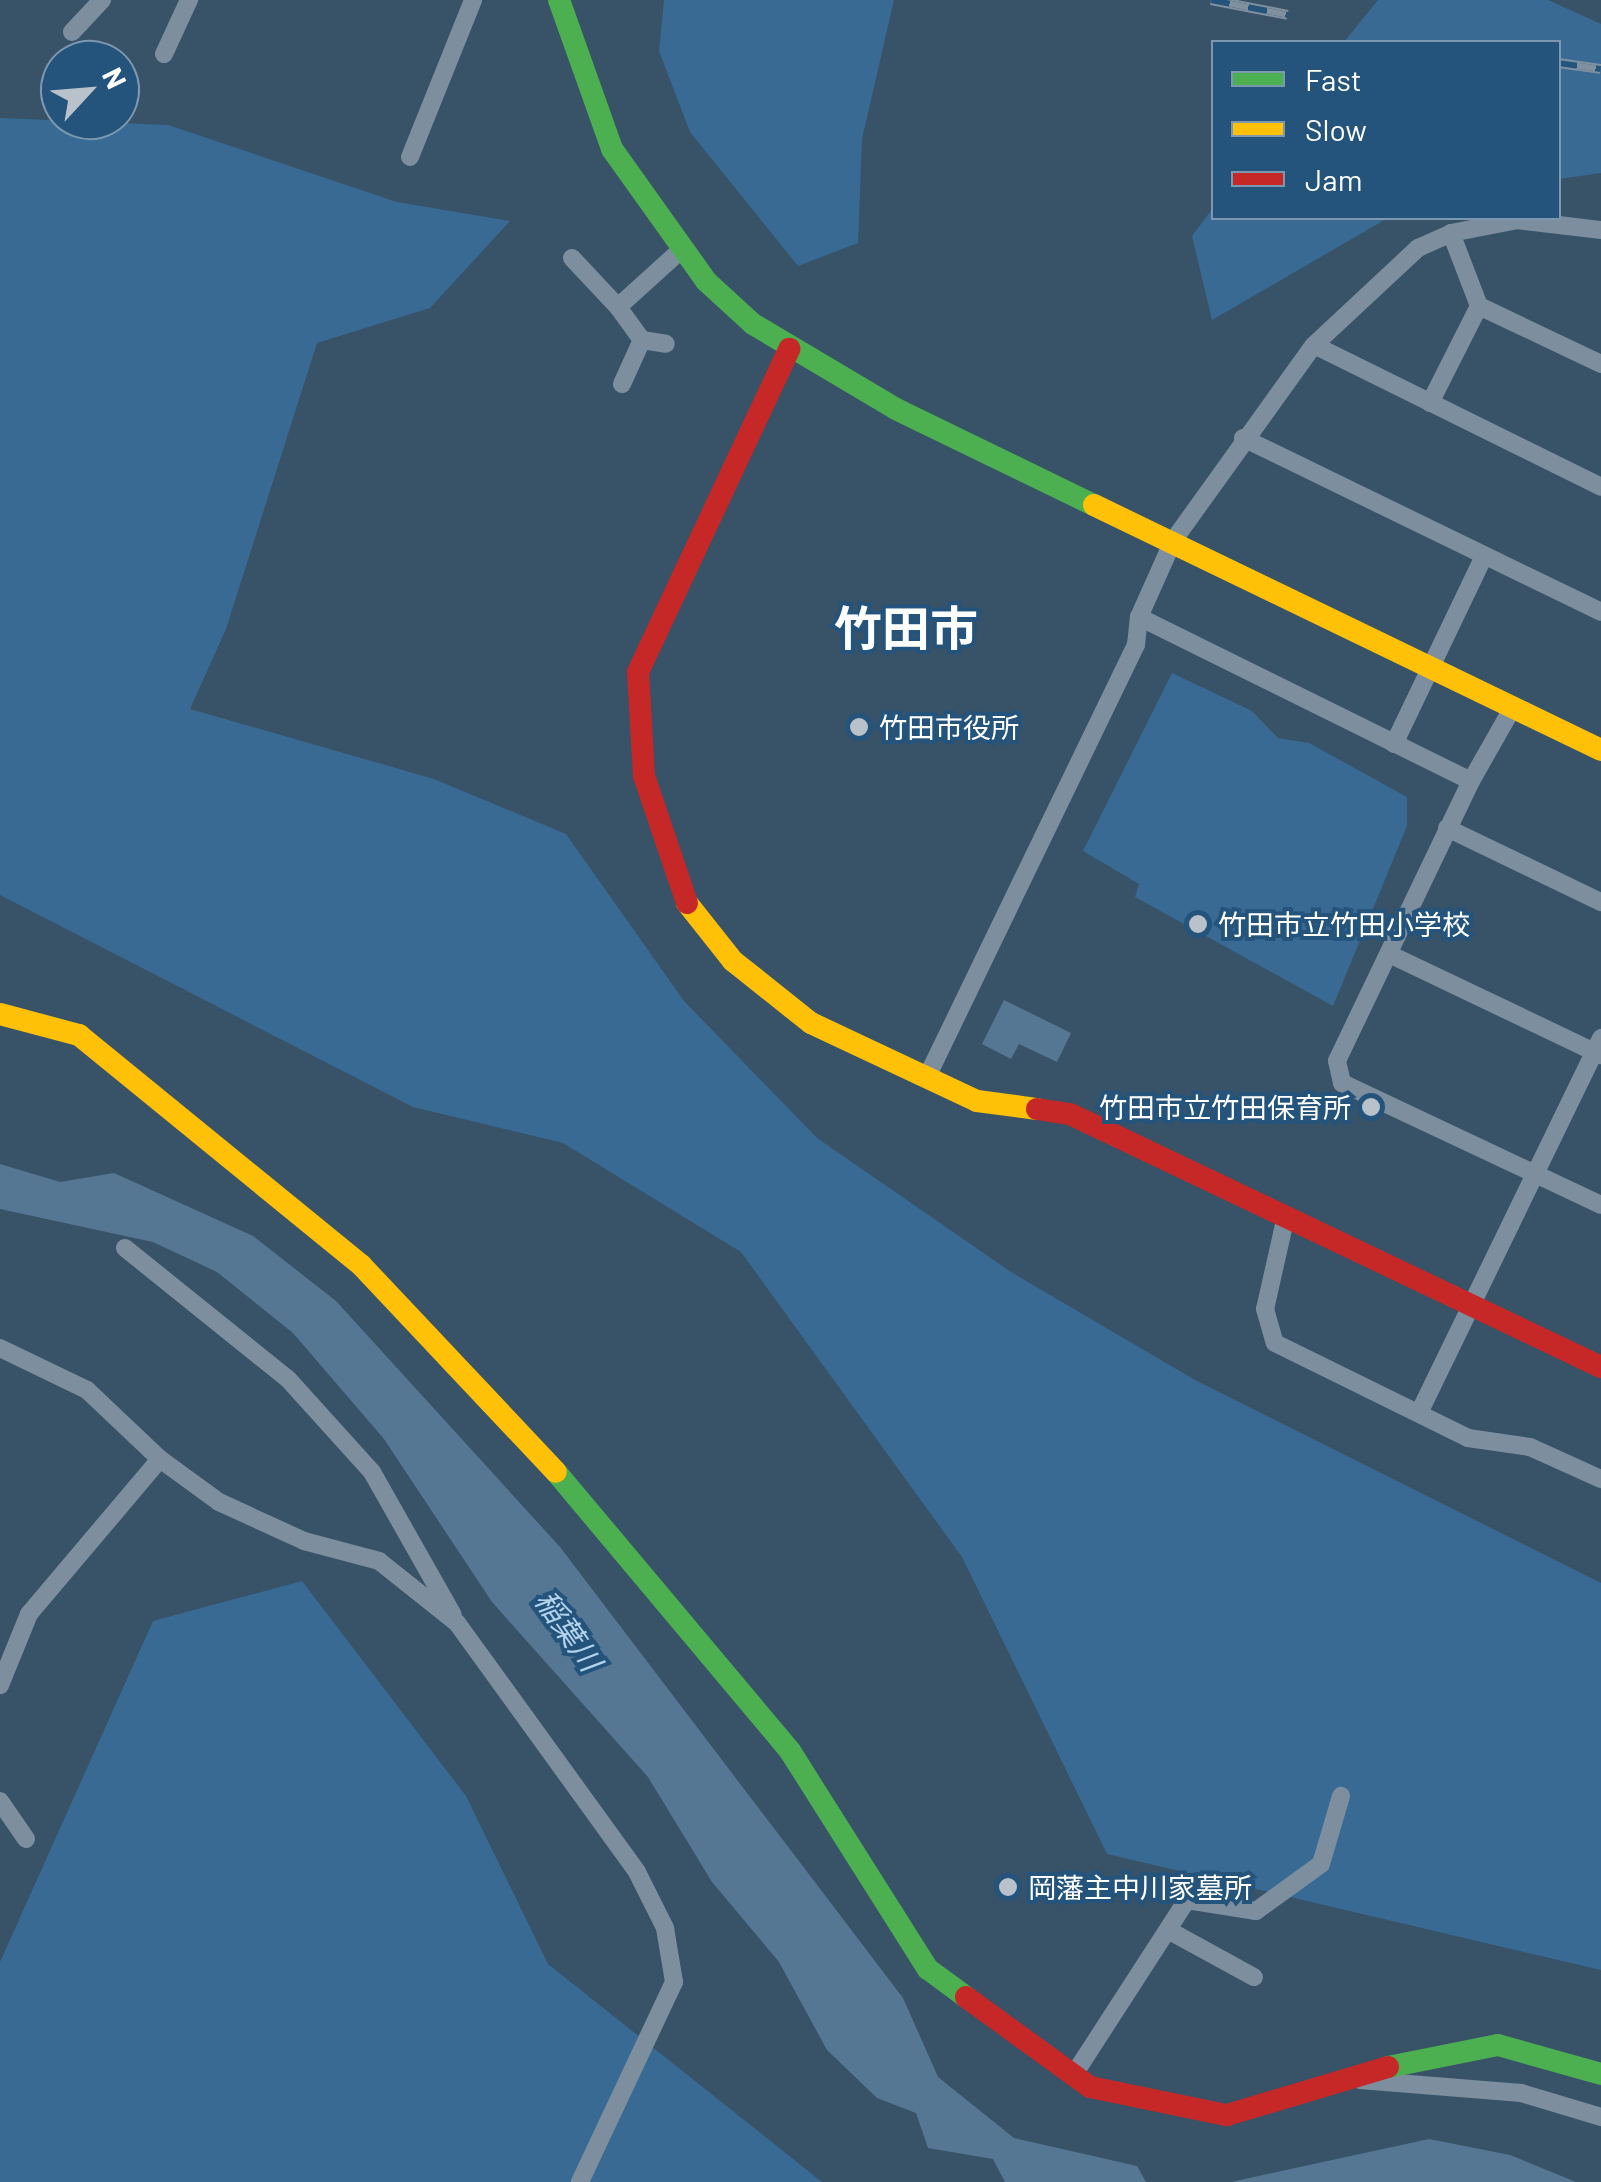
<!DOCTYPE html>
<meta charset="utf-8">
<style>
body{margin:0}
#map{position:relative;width:1601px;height:2182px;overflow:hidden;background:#385268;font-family:Barlow,"Noto Sans JP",sans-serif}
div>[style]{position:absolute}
.green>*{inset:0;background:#386a93}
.water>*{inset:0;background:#567794}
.street>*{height:18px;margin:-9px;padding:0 9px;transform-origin:9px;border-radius:9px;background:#7d8f9f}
.fast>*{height:22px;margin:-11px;padding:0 11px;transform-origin:11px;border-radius:11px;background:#4caf50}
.slow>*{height:22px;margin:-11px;padding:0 11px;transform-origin:11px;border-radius:11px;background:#ffc107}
.jam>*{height:22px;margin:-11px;padding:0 11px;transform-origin:11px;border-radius:11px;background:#c62828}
.rail>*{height:10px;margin-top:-5px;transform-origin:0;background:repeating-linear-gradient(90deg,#24547c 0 19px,#7f909f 0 38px);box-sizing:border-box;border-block:2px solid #7f909f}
.dots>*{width:28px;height:28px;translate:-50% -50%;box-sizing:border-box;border:5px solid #24547c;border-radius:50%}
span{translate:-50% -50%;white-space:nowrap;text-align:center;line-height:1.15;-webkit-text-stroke:8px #24547c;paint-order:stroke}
.poi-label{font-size:28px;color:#fff}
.left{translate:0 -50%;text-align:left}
.right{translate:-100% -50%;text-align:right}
.water-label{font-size:30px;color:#b4d4ed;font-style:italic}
.town-label{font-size:48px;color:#fff;font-weight:700}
.legend{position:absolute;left:1211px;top:40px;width:350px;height:180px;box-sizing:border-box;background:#24547c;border:2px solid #7c98b0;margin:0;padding:12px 18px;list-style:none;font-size:30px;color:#fff}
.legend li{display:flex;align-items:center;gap:20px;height:50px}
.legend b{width:50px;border:2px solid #7c98b0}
.north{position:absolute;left:40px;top:40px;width:100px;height:100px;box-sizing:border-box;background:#24547c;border:2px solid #7c98b0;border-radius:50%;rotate:64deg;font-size:28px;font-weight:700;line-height:40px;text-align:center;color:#fff}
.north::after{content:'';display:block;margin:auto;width:35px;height:45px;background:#b9c2ca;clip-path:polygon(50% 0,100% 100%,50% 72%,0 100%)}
</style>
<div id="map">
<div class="green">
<div style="clip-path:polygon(664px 0,894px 0,862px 139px,858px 243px,798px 266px,690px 132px,659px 51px)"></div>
<div style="clip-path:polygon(1378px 0,1548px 0,1601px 24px,1601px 173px,1559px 179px,1558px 42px,1344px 42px)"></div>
<div style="clip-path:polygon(0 118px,168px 125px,397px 202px,510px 221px,430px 308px,317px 343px,226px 629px,190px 709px,434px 779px,566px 834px,684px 1001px,817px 1138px,1011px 1272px,1195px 1380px,1601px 1583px,1601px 1970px,1107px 1854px,962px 1557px,741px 1252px,563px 1143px,413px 1107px,0 895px)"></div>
<div style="clip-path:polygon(1213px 208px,1214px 218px,1388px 218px,1212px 320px,1192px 236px)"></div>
<div style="clip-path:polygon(1172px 673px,1252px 711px,1278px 738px,1309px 743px,1407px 797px,1407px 826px,1333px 1006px,1135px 897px,1139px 884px,1083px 851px)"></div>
<div style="clip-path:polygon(302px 1581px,466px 1796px,548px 1964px,822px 2182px,0 2182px,0 1962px,153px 1621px)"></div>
</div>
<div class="water">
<div style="clip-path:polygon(1004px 1000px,1071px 1033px,1057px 1062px,1019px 1044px,1011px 1059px,982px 1044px)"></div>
<div style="clip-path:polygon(0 1164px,60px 1182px,114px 1173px,253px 1236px,336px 1301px,560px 1547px,903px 1998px,938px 2077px,1014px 2138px,1137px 2166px,1146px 2182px,1005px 2182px,993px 2159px,928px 2148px,916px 2113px,877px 2098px,827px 2050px,779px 1962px,712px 1882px,648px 1777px,492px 1602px,384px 1439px,293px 1333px,217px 1272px,153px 1242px,0 1209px)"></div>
<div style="clip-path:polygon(1429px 2139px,1510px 2155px,1576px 2182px,1231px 2182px)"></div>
</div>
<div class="street">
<div style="left:72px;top:32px;width:44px;rotate:-46.8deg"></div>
<div style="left:164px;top:54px;width:60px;rotate:-65.2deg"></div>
<div style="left:410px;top:157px;width:169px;rotate:-68.1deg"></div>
<div style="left:1451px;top:233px;width:78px;rotate:69deg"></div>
<div style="left:1479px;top:306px;width:135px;rotate:25.4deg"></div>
<div style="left:572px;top:258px;width:67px;rotate:46.8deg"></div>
<div style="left:618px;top:307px;width:86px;rotate:-42.2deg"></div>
<div style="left:618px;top:307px;width:41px;rotate:54deg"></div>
<div style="left:642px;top:340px;width:24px;rotate:9deg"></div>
<div style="left:1314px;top:345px;width:320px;rotate:26.3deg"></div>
<div style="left:622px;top:384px;width:48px;rotate:-65.6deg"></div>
<div style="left:1430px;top:403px;width:109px;rotate:-63.2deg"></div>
<div style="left:1243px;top:438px;width:398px;rotate:25.9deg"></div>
<div style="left:1139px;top:617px;width:370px;rotate:26.3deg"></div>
<div style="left:1471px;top:781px;width:310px;rotate:115.6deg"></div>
<div style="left:1337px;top:1061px;width:23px;rotate:77deg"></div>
<div style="left:1342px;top:1083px;width:286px;rotate:25.2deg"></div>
<div style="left:1394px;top:744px;width:208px;rotate:-64.4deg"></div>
<div style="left:1471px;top:781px;width:85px;rotate:-60.4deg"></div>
<div style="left:1447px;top:828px;width:171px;rotate:25.7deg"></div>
<div style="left:1389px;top:954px;width:235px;rotate:25.5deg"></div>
<div style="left:927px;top:1077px;width:480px;rotate:-64.2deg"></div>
<div style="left:1136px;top:645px;width:28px;rotate:-84deg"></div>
<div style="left:1139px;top:617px;width:83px;rotate:-65.9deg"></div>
<div style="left:1173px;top:541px;width:241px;rotate:-54.3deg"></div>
<div style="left:1314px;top:345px;width:142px;rotate:-43deg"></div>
<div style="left:1418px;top:248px;width:36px;rotate:-24deg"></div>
<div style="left:1451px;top:233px;width:67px;rotate:-11.1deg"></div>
<div style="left:1517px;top:220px;width:85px;rotate:6.8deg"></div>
<div style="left:1286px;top:1216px;width:95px;rotate:102.7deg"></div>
<div style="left:1265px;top:1309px;width:35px;rotate:74deg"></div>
<div style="left:1275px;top:1343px;width:215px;rotate:26.2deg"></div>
<div style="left:1468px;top:1438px;width:63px;rotate:8.3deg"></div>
<div style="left:1530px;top:1447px;width:78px;rotate:24.3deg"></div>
<div style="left:125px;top:1248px;width:209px;rotate:38.8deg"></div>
<div style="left:288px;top:1379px;width:125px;rotate:47.9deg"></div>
<div style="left:372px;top:1472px;width:164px;rotate:60.5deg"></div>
<div style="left:0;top:1348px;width:97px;rotate:25.8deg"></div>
<div style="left:87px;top:1390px;width:100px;rotate:43.4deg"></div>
<div style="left:160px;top:1459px;width:203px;rotate:130.2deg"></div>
<div style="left:29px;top:1614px;width:77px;rotate:112.2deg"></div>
<div style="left:1419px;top:1413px;width:417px;rotate:-64.1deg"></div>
<div style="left:160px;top:1459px;width:73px;rotate:36.1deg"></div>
<div style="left:219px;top:1502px;width:94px;rotate:24.6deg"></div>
<div style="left:304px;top:1541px;width:78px;rotate:14.9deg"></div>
<div style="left:379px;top:1561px;width:100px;rotate:38.5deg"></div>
<div style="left:457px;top:1623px;width:307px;rotate:54.1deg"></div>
<div style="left:637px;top:1872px;width:63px;rotate:63.4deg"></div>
<div style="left:665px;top:1928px;width:55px;rotate:80.5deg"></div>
<div style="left:674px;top:1982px;width:221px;rotate:115.2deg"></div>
<div style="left:0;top:1801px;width:46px;rotate:55.6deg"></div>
<div style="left:1168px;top:1930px;width:98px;rotate:28.7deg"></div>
<div style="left:1073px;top:2076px;width:210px;rotate:-57.1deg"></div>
<div style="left:1187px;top:1900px;width:70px;rotate:9.1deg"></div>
<div style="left:1256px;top:1911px;width:80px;rotate:-35.9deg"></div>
<div style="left:1321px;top:1864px;width:71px;rotate:-73.6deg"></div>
<div style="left:1360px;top:2080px;width:162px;rotate:4.6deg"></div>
<div style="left:1521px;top:2093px;width:84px;rotate:16.7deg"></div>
</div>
<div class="fast">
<div style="left:559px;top:0;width:158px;rotate:70.4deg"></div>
<div style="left:612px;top:149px;width:162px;rotate:54.5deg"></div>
<div style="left:706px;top:281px;width:64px;rotate:42.5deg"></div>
<div style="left:753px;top:324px;width:166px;rotate:30.7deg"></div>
<div style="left:896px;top:409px;width:220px;rotate:25.9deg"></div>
<div style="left:556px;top:1472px;width:364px;rotate:50deg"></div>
<div style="left:790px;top:1751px;width:258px;rotate:57.7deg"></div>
<div style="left:928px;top:1969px;width:47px;rotate:36.4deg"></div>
<div style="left:1388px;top:2067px;width:112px;rotate:-11.3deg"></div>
<div style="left:1498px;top:2045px;width:107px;rotate:15.7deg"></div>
</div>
<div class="slow">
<div style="left:1094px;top:505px;width:563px;rotate:25.79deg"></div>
<div style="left:687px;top:903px;width:74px;rotate:51.6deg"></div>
<div style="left:733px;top:961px;width:100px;rotate:38.5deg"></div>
<div style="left:811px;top:1023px;width:183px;rotate:25.2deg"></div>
<div style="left:977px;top:1101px;width:61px;rotate:7.6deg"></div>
<div style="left:0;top:1014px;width:82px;rotate:14.9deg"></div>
<div style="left:79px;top:1035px;width:364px;rotate:39.2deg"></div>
<div style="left:361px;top:1265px;width:284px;rotate:46.7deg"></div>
</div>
<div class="jam">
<div style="left:687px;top:903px;width:134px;rotate:-108.7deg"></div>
<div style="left:644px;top:776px;width:104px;rotate:-93.3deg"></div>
<div style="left:638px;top:672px;width:357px;rotate:-64.9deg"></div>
<div style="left:1037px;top:1109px;width:33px;rotate:9deg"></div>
<div style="left:1070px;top:1114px;width:588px;rotate:25.48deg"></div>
<div style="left:966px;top:1997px;width:153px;rotate:36deg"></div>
<div style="left:1090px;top:2087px;width:140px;rotate:11.6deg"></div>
<div style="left:1227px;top:2115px;width:168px;rotate:-16.6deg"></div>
</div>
<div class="rail">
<div style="left:1211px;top:0;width:78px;rotate:11deg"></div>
<div style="left:1558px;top:63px;width:43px;rotate:7.9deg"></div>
</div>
<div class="dots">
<div style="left:859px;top:727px;background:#b9c2ca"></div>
<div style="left:1198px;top:924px;background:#b9c2ca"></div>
<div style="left:1371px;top:1107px;background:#b9c2ca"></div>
<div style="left:1008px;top:1887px;background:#b9c2ca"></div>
</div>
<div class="poi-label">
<span class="left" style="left:879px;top:727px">竹田市役所</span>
<span class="left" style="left:1218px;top:924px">竹田市立竹田小学校</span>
<span class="right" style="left:1351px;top:1107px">竹田市立竹田保育所</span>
<span class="left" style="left:1028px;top:1887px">岡藩主中川家墓所</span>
</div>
<div class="water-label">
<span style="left:569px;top:1630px;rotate:55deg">稲葉川</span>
</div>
<div class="town-label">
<span style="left:906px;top:628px">竹田市</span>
</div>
<ul class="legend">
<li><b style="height:12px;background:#4caf50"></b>Fast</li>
<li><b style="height:12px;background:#ffc107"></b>Slow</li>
<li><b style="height:12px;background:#c62828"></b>Jam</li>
</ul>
<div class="north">N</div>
</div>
